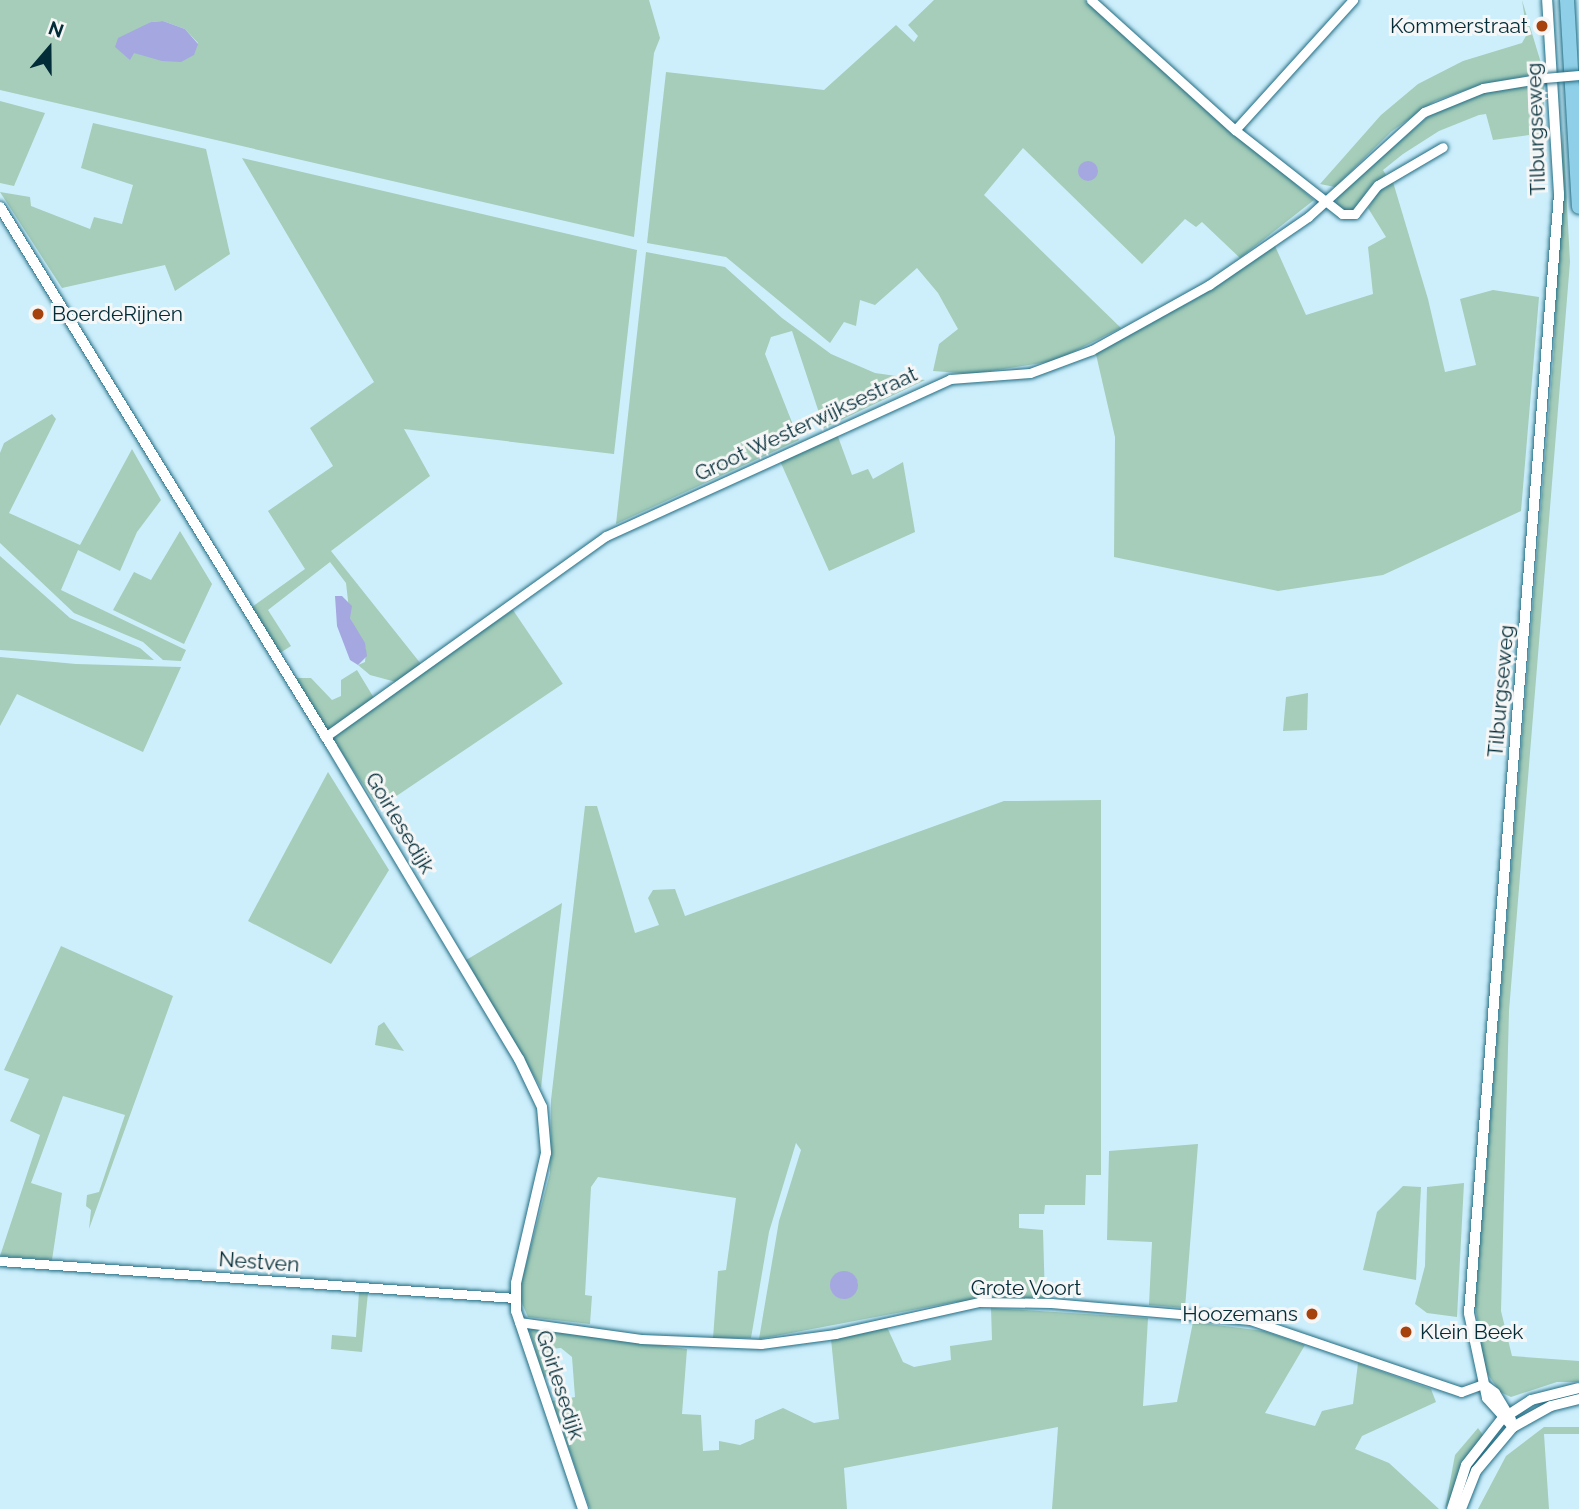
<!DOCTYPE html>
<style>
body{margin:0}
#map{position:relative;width:1579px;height:1509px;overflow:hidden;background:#cdeffc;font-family:Raleway,sans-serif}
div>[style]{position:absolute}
.green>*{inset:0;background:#a5cdb9;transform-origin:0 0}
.water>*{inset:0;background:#a5a7e1}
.round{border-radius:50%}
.roads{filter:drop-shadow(0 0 2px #216c83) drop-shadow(0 0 2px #216c83)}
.minor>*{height:9px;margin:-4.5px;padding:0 4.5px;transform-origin:4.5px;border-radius:4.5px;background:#fff}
.tertiary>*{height:10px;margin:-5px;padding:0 5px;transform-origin:5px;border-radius:5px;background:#fff}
.trunk>*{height:14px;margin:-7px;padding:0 7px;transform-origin:7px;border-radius:7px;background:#8fd0e8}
.bridges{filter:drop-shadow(0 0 2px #216c83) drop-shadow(0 0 2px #216c83)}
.minor-bridge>*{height:9px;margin:-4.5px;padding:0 4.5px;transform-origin:4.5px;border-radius:4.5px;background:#fff}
.dots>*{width:19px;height:19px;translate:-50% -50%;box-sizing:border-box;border:4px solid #f5f6f5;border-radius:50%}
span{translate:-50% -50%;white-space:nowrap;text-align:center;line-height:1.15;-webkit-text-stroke:6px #f5f6f5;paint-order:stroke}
.poi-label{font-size:21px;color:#012c38}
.right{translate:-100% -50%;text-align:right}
.left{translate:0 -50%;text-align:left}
.street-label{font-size:21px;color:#012c38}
.north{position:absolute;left:14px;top:14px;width:70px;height:70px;-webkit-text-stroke:5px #f5f6f5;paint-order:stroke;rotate:20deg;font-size:19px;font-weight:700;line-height:28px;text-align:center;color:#012c38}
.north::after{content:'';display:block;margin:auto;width:24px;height:32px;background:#012c38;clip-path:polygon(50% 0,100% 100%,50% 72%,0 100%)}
</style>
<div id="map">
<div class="green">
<div style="clip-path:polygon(evenodd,0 0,649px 0,660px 38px,654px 53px,634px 237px,0 90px,0 0,163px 21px,185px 29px,198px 43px,181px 61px,119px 48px,151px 22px,163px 21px)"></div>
<div style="clip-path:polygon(934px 0,1085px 0,1314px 200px,1240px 258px,1202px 222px,1196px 227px,1185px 219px,1142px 264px,1023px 148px,984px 195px,1121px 328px,1055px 361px,972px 374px,933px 371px,939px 344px,958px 329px,938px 293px,917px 268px,875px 305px,860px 300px,856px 326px,844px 322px,830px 343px,726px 257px,647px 243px,666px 72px,824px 90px,896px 25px,914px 42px,918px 36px,908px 25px)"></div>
<div style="clip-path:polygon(1522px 0,1544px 73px,1483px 84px,1435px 101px,1392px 131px,1335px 187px,1320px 184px,1381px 115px,1418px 84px,1463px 61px,1522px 43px,1527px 34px)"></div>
<div style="clip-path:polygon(1544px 83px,1544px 145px,1533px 143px,1529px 135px,1493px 140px,1486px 114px,1479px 115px,1439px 131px,1403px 154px,1383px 170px,1386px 175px,1369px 188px,1357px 208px,1348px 213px,1336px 205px,1337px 196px,1431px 114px,1479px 94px)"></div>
<div style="clip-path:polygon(0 101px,45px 113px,14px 186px,0 183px)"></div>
<div style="clip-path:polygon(93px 123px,206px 149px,230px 254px,175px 291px,165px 265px,62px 288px,0 192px,30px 197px,31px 206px,90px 229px,94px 217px,122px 224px,133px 185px,81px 168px)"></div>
<div style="clip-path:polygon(1563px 130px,1570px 262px,1509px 1011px,1501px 1311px,1512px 1356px,1579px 1361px,1579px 1382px,1557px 1382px,1511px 1397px,1500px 1392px,1485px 1370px,1475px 1305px,1554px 349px)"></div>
<div style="clip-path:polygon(242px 158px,637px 250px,614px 454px,404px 429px,430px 476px,331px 551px,421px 664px,396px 682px,370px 675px,358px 665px,365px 662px,366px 649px,350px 618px,346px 583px,330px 562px,268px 610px,291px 646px,280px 653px,252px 607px,305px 569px,268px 511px,333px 466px,310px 428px,374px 382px)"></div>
<div style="clip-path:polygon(1393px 182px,1428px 299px,1445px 372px,1476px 365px,1460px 299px,1493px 290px,1539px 297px,1521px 511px,1383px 575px,1278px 591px,1114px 557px,1115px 437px,1095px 350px,1192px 301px,1275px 246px,1306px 315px,1373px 294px,1368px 247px,1386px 237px,1368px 208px,1378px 192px)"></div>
<div style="clip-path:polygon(646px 252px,725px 267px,782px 318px,831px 354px,875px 373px,925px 380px,824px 428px,792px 331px,771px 337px,765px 354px,799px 440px,616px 524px)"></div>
<div style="clip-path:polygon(52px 414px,56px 419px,9px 513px,80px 545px,132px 449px,161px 500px,137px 532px,120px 571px,78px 550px,61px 590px,186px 650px,181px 661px,163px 660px,143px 642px,74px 613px,0 543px,0 453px,4px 443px)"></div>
<div style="clip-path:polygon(837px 434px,852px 475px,868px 469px,873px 479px,903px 462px,915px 532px,829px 571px,780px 461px)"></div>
<div style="clip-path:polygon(180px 531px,212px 584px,184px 644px,113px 610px,134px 572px,151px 580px)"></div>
<div style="clip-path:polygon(0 556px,70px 618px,140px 648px,154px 660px,0 650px)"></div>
<div style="left:513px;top:610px;width:89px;height:222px;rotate:56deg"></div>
<div style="clip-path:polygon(0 657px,76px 664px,181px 667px,143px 752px,17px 694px,0 726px)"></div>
<div style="clip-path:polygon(357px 670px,374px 698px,327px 731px,295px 678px,311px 678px,332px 700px,341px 696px,341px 680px)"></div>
<div style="clip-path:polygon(1308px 693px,1307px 730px,1283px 731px,1286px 697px)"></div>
<div style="clip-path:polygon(328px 772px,389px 870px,331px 964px,248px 921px)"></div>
<div style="clip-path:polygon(evenodd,1101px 800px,1101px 1175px,1086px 1175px,1085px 1205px,1045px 1205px,1044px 1214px,1019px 1214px,1019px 1228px,1043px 1230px,1045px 1300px,955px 1302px,759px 1339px,779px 1221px,801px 1150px,796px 1143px,769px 1232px,751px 1338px,713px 1338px,718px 1271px,726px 1270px,736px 1198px,598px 1177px,591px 1187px,585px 1295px,592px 1296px,590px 1324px,528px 1317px,521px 1301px,522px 1280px,550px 1173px,551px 1100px,585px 806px,597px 806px,635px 933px,659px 925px,648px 898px,653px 890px,675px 889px,685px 916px,1004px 801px,1101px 800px,833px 1277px,855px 1277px,858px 1283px,842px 1299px,831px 1283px,833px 1277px)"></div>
<div style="clip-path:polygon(562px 903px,553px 981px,541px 1088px,466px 960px)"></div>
<div style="clip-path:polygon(61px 946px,173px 996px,89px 1229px,91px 1210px,86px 1206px,87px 1195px,99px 1192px,125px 1115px,63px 1096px,31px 1183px,62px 1193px,52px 1260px,0 1256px,40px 1135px,10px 1121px,29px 1079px,4px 1070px)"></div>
<div style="clip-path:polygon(384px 1022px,404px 1051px,375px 1045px,378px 1026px)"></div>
<div style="clip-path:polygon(1198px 1144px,1185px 1308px,1149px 1305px,1152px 1242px,1107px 1240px,1109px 1151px)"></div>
<div style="clip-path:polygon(1464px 1183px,1457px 1317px,1427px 1313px,1415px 1304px,1425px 1266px,1427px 1187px)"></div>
<div style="clip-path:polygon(1403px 1186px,1421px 1187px,1416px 1280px,1363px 1270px,1377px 1212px)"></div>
<div style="clip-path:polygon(359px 1292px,368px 1293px,362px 1352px,331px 1349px,332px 1335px,356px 1337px)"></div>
<div style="clip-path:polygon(991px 1308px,1148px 1318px,1143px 1406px,1177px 1402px,1193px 1322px,1264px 1331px,1305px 1345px,1265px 1413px,1315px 1426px,1322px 1411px,1353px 1404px,1358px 1363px,1431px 1389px,1436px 1402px,1362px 1436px,1355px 1449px,1389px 1463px,1439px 1509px,1052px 1509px,1058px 1427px,844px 1468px,847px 1509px,590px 1509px,552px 1401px,575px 1397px,572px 1357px,561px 1348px,550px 1349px,553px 1367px,544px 1379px,530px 1332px,532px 1328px,687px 1349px,682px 1414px,701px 1415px,703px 1451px,719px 1450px,719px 1441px,740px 1445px,754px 1439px,755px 1420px,783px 1408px,814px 1423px,839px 1419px,831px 1339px,887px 1327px,903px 1362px,914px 1367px,951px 1360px,950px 1346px,992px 1340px)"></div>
<div style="clip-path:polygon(1544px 1427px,1579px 1427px,1579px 1434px,1544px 1434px,1549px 1509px,1478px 1509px,1506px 1456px)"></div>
<div style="clip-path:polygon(1478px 1428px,1483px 1435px,1445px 1509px,1455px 1455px)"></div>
</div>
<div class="water">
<div style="clip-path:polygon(163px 21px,185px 29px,198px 44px,194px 55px,181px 62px,162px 61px,134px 53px,130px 60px,115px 47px,118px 38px,151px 22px)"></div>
<div class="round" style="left:1078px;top:161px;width:20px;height:20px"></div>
<div style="clip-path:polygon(335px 596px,342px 596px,352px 606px,350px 618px,365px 643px,367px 656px,358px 665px,350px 660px,337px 626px)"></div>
<div class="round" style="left:830px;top:1271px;width:28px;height:28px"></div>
</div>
<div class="roads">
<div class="minor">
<div style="left:1091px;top:0;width:194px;rotate:42.1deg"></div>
<div style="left:1235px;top:130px;width:136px;rotate:38.1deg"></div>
<div style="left:1342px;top:214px;width:13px"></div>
<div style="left:1355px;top:214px;width:37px;rotate:-52deg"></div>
<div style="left:1378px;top:185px;width:75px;rotate:-30.3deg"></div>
<div style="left:1235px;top:130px;width:176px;rotate:-47.8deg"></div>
<div style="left:325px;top:737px;width:345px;rotate:-35.6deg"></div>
<div style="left:606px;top:536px;width:378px;rotate:-24.5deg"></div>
<div style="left:950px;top:379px;width:80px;rotate:-4.3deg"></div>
<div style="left:1030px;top:373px;width:66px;rotate:-20.4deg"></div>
<div style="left:1092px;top:350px;width:134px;rotate:-29.1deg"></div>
<div style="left:1209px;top:285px;width:120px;rotate:-34.5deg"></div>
<div style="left:1308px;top:217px;width:156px;rotate:-42.2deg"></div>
<div style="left:1424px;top:112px;width:64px;rotate:-22.1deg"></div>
<div style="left:1483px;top:88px;width:62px;rotate:-9.3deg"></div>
<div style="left:0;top:1261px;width:516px;rotate:4.11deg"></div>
<div style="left:519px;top:1322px;width:123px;rotate:7.9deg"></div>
<div style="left:641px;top:1339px;width:120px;rotate:2.4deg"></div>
<div style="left:761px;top:1344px;width:75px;rotate:-7.7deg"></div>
<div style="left:835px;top:1334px;width:148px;rotate:-12.5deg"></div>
<div style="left:979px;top:1302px;width:72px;rotate:0.8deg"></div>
<div style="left:1051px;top:1303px;width:200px;rotate:4.9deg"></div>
<div style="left:1250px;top:1320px;width:223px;rotate:18.8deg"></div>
<div style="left:1461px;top:1392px;width:23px;rotate:-20deg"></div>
</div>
<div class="tertiary">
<div style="left:0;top:207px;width:632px;rotate:58.4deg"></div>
<div style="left:331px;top:745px;width:366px;rotate:59.1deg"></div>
<div style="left:519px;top:1059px;width:53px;rotate:64.4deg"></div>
<div style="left:542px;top:1107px;width:46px;rotate:85deg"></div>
<div style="left:546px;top:1153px;width:133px;rotate:103deg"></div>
<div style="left:516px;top:1283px;width:28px;rotate:90deg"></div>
<div style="left:516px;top:1311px;width:209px;rotate:71.3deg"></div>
<div style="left:1483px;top:1384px;width:15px;rotate:37deg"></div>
<div style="left:1495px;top:1393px;width:31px;rotate:59deg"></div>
<div style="left:1513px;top:1427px;width:39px;rotate:-132deg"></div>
<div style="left:1487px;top:1398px;width:87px;rotate:-102deg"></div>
<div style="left:1469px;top:1313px;width:1123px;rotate:-85.4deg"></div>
<div style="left:1559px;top:194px;width:194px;rotate:-93.5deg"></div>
<div style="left:1452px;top:1509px;width:46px;rotate:-72.3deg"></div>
<div style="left:1466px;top:1465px;width:58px;rotate:-52deg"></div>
<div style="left:1502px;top:1419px;width:35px;rotate:-33deg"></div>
<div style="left:1531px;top:1400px;width:49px;rotate:-14deg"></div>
<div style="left:1461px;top:1509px;width:41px;rotate:-68.5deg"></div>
<div style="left:1476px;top:1471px;width:57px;rotate:-49.9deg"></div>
<div style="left:1513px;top:1427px;width:43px;rotate:-28.9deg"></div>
<div style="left:1551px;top:1406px;width:29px;rotate:-14deg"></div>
</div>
<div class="trunk">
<div style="left:1567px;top:0;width:207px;rotate:86.7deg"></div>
</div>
</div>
<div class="bridges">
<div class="minor-bridge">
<div style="left:1544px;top:78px;width:35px;rotate:-5deg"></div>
</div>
</div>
<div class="dots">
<div style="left:1542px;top:26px;background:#a6420d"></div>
<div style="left:38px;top:314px;background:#a6420d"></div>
<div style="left:1312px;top:1314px;background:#a6420d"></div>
<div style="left:1406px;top:1332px;background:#a6420d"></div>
</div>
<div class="poi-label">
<span class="right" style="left:1528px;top:26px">Kommerstraat</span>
<span class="left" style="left:52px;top:314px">BoerdeRijnen</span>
<span class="right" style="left:1298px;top:1314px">Hoozemans</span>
<span class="left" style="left:1420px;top:1332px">Klein Beek</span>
</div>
<div class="street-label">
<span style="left:1536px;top:129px;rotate:-92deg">Tilburgseweg</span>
<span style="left:806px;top:424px;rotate:-25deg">Groot Westerwijksestraat</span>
<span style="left:1501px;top:691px;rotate:-85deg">Tilburgseweg</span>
<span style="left:400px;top:823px;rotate:59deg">Goirlesedijk</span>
<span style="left:259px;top:1262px;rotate:4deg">Nestven</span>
<span style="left:1026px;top:1288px">Grote Voort</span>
<span style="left:560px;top:1385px;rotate:72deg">Goirlesedijk</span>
</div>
<div class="north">N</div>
</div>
